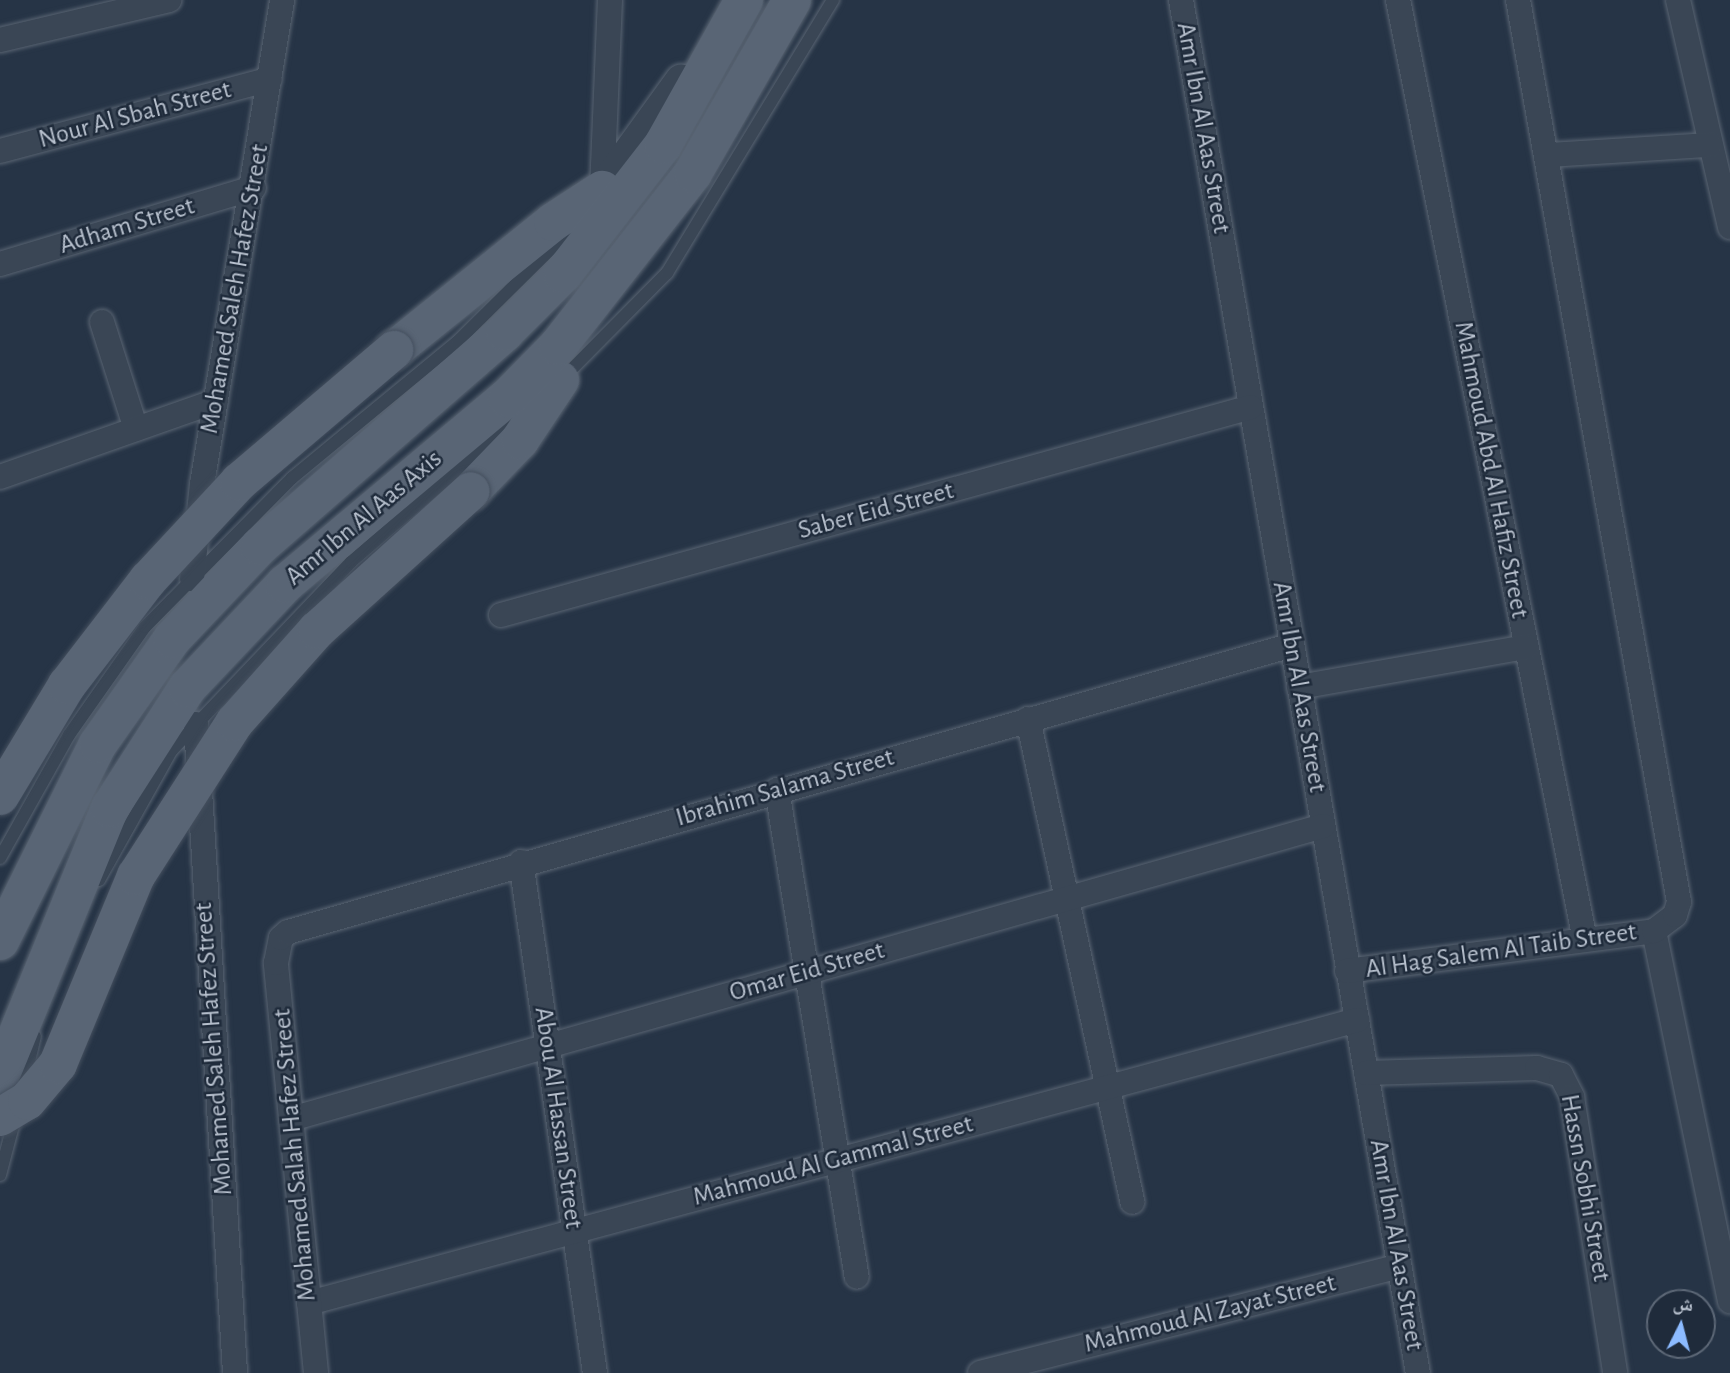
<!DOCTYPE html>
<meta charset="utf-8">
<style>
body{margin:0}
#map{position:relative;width:1730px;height:1373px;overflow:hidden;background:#263446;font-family:"Alegreya Sans","Noto Naskh Arabic",sans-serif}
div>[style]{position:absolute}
.roads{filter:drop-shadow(0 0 2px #596472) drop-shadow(0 0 2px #596472)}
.service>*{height:12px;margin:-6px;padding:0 6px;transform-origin:6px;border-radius:6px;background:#3a4655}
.minor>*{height:24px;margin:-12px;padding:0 12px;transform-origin:12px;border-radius:12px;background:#3a4655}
.tertiary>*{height:32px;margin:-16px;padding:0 16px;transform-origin:16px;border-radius:16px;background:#3a4655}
.primary>*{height:38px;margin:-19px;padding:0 19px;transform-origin:19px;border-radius:19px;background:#596575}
.bridges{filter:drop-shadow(0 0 2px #444f5e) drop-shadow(0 0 2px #444f5e)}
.primary-bridge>*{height:38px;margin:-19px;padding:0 19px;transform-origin:19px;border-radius:19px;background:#596575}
span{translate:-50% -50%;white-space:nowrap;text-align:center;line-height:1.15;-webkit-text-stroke:5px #1f2b3b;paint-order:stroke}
.street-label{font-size:26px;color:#b8c1ce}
.north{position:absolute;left:1646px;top:1289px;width:70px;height:70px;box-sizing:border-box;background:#1f2b3b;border:2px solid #5c6776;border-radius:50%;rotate:6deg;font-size:19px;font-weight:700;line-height:28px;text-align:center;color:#b8c1ce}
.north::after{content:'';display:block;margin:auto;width:24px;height:32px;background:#8cbbff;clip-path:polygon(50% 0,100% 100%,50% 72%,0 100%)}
</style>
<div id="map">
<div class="roads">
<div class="service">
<div style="left:563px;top:378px;width:148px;rotate:-45.3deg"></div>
<div style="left:667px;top:273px;width:320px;rotate:-58.7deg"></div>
<div style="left:0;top:858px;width:141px;rotate:-60.7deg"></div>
<div style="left:69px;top:735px;width:132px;rotate:-54.9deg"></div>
<div style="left:145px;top:627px;width:209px;rotate:-45.4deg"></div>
<div style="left:292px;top:478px;width:214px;rotate:-39.5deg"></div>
<div style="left:457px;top:342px;width:161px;rotate:-44.7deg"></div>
<div style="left:99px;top:880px;width:148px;rotate:-60.8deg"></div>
<div style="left:171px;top:751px;width:261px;rotate:-46.4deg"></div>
<div style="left:351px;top:562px;width:217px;rotate:-40.9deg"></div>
<div style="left:23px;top:1087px;width:52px;rotate:-76.8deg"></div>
<div style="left:0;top:1175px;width:59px;rotate:-75.3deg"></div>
</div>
<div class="minor">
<div style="left:1181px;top:0;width:1393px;rotate:80.21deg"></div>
<div style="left:1398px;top:0;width:958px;rotate:78.75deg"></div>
<div style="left:1678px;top:0;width:233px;rotate:77.1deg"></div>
<div style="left:0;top:40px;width:174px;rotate:-13.3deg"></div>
<div style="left:0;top:151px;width:279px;rotate:-14.9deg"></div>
<div style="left:1549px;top:155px;width:161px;rotate:-3.6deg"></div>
<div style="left:602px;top:190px;width:190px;rotate:-87.6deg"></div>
<div style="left:0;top:264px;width:265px;rotate:-16.7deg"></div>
<div style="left:102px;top:322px;width:112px;rotate:72.4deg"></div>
<div style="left:0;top:477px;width:229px;rotate:-19.4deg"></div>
<div style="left:192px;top:579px;width:96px;rotate:-84deg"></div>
<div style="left:202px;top:484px;width:491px;rotate:-80.6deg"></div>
<div style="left:501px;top:615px;width:778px;rotate:-15.5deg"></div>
<div style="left:1299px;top:687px;width:231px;rotate:-10deg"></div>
<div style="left:1028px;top:719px;width:494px;rotate:77.8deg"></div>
<div style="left:196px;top:724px;width:650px;rotate:86.56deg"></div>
<div style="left:777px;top:790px;width:493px;rotate:80.7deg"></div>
<div style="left:521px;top:862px;width:516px;rotate:81.76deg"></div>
<div style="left:1654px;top:931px;width:378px;rotate:78.4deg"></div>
<div style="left:1347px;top:971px;width:310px;rotate:-7.4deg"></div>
<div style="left:1654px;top:931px;width:26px;rotate:-37deg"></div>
<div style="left:1675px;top:915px;width:14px;rotate:-73deg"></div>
<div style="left:1679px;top:902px;width:916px;rotate:-100.12deg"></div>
<div style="left:1366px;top:1073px;width:171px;rotate:-1.7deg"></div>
<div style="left:1537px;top:1068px;width:25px;rotate:16deg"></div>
<div style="left:1561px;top:1075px;width:25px;rotate:63deg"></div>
<div style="left:1572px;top:1097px;width:279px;rotate:81.1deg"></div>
<div style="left:291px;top:1119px;width:1073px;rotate:-15.85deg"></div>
<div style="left:309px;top:1303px;width:1086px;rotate:-15.11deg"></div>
<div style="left:316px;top:1373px;width:412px;rotate:-95.6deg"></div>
<div style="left:276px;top:963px;width:25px;rotate:-79deg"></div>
<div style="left:281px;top:938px;width:9px;rotate:-41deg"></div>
<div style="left:288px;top:932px;width:1044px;rotate:-15.95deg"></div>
<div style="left:980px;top:1373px;width:432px;rotate:-14.3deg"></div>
</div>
<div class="tertiary">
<div style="left:602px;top:190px;width:135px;rotate:-54.1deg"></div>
</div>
<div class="primary">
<div style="left:394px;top:350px;width:204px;rotate:-38.8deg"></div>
<div style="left:553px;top:222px;width:59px;rotate:-33.1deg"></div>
<div style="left:471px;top:491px;width:71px;rotate:-46.1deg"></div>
<div style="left:520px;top:440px;width:72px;rotate:-56.3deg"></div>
<div style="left:0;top:941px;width:220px;rotate:-63.6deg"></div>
<div style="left:98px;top:744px;width:128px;rotate:-54.8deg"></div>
<div style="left:172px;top:639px;width:128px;rotate:-46.6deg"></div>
<div style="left:260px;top:546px;width:325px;rotate:-41.1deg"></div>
<div style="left:505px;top:332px;width:82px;rotate:-45deg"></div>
<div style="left:563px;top:274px;width:163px;rotate:-52.2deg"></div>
<div style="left:663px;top:145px;width:166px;rotate:-60.8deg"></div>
<div style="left:0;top:1077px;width:291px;rotate:-67.8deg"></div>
<div style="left:110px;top:808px;width:143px;rotate:-57.3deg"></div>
<div style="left:187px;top:688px;width:143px;rotate:-46.7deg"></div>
<div style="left:285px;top:584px;width:290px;rotate:-40deg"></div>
<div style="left:507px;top:398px;width:73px;rotate:-45.6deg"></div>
<div style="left:558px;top:346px;width:219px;rotate:-52deg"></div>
<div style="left:693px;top:173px;width:199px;rotate:-60.2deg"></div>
</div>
</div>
<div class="bridges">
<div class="primary-bridge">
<div style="left:0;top:796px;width:130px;rotate:-58.9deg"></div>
<div style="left:67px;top:685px;width:133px;rotate:-52.4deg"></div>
<div style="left:148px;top:580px;width:134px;rotate:-47.1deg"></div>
<div style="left:239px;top:482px;width:204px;rotate:-40.4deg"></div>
<div style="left:0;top:1117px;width:31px;rotate:-31deg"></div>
<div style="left:27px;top:1101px;width:48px;rotate:-50deg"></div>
<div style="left:58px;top:1064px;width:204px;rotate:-67.5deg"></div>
<div style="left:136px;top:876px;width:183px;rotate:-57.3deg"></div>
<div style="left:235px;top:722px;width:123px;rotate:-48.3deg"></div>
<div style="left:317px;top:630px;width:207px;rotate:-42.1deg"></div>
</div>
</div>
<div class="street-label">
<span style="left:135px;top:115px;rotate:-15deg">Nour Al Sbah Street</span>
<span style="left:1203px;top:128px;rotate:80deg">Amr Ibn Al Aas Street</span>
<span style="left:127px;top:226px;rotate:-17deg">Adham Street</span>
<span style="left:235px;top:289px;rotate:-80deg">Mohamed Saleh Hafez Street</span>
<span style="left:1491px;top:470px;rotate:79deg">Mahmoud Abd Al Hafiz Street</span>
<span style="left:876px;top:511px;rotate:-15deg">Saber Eid Street</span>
<span style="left:364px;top:518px;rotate:-40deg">Amr Ibn Al Aas Axis</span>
<span style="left:1299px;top:687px;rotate:80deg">Amr Ibn Al Aas Street</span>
<span style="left:785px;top:788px;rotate:-16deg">Ibrahim Salama Street</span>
<span style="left:1501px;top:951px;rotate:-8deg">Al Hag Salem Al Taib Street</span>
<span style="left:807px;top:972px;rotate:-16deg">Omar Eid Street</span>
<span style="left:214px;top:1049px;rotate:-94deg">Mohamed Saleh Hafez Street</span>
<span style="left:558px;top:1118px;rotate:82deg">Abou Al Hassan Street</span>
<span style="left:295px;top:1155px;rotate:-95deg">Mohamed Salah Hafez Street</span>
<span style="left:833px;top:1161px;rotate:-15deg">Mahmoud Al Gammal Street</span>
<span style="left:1585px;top:1188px;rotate:80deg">Hassn Sobhi Street</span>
<span style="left:1396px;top:1245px;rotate:80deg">Amr Ibn Al Aas Street</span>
<span style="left:1210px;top:1314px;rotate:-14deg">Mahmoud Al Zayat Street</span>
</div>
<div class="north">ش</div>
</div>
